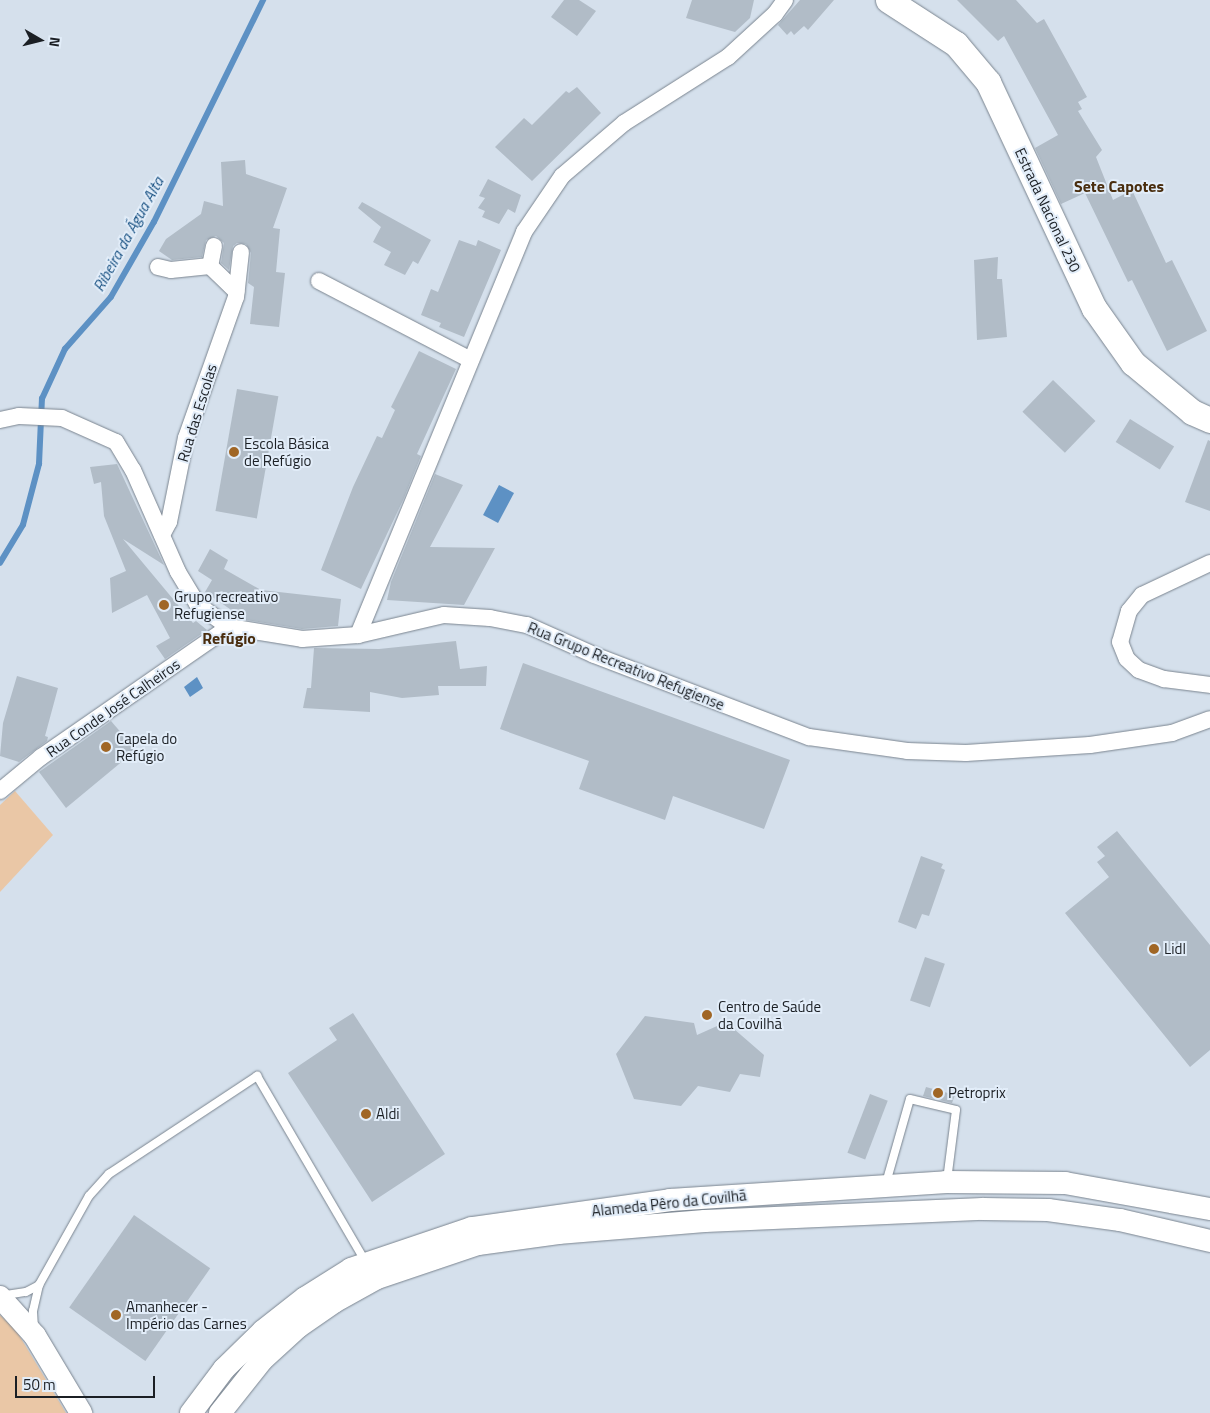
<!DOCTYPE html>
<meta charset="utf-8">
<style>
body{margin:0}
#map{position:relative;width:1210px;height:1413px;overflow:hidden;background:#d5e0ec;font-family:"Titillium Web",sans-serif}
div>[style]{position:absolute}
.green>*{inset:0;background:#eac7a6}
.water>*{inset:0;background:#5d91c4;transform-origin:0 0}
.stream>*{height:5.5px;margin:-2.75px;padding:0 2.75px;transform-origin:2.75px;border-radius:2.75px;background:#5d91c4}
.building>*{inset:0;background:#b1bcc7;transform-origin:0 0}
.roads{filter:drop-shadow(0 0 1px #7a848f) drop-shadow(0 0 1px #7a848f)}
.service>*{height:8px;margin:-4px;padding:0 4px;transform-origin:4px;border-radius:4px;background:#fff}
.minor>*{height:16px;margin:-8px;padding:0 8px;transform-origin:8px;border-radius:8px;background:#fff}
.secondary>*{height:22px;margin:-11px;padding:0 11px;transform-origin:11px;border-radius:11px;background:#fff}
.primary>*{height:25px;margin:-12.5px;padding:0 12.5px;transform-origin:12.5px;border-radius:12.5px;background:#fff}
.dots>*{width:14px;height:14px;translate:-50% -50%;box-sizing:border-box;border:2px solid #e2edf9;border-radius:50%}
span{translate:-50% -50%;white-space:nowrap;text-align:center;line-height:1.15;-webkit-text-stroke:4px #e2edf9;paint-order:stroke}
.street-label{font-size:15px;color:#1b1f24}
.poi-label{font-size:15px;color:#1b1f24}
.left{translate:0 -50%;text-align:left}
.neighbourhood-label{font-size:16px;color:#492d0e;font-weight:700}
.water-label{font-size:16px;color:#1a5283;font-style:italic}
.north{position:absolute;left:15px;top:15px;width:50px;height:50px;-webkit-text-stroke:4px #e2edf9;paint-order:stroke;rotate:98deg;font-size:14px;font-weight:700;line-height:20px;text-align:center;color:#1b1f24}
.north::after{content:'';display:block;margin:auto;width:18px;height:22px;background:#1b1f24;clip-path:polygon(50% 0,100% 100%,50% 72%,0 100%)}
.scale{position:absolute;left:15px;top:1376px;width:140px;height:22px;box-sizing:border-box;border:2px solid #1b1f24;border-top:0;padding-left:6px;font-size:15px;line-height:18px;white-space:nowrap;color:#1b1f24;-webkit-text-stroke:4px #e2edf9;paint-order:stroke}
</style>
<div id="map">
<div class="green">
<div style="clip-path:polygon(15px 791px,53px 835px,0 892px,0 805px)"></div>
<div style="clip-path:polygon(0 1315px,16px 1330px,66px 1413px,0 1413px)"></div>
</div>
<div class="water">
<div style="left:499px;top:485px;width:17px;height:34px;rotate:28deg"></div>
<div style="clip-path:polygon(197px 677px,203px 688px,190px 697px,184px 687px)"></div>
</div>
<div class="stream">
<div style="left:0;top:563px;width:44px;rotate:-58.8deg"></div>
<div style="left:23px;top:525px;width:63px;rotate:-75.3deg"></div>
<div style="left:39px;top:464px;width:65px;rotate:-87.4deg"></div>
<div style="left:42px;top:399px;width:55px;rotate:-65.3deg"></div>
<div style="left:65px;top:349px;width:69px;rotate:-48.5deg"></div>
<div style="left:111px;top:297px;width:86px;rotate:-60.2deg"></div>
<div style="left:154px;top:222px;width:247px;rotate:-63.8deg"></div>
</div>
<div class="building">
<div style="clip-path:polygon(564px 0,579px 0,596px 11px,577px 36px,551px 17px)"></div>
<div style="clip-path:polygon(692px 0,754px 0,750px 18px,735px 32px,686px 18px)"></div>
<div style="clip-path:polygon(800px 0,834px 0,808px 30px,804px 26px,794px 35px,791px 31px,787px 35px,778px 25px)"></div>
<div style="clip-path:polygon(957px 0,1016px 0,1037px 23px,1044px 19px,1087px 97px,1078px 102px,1082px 109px,1078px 111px,1102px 150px,1096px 157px,1113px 200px,1132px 190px,1166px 263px,1172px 260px,1207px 331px,1167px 351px,1132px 280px,1128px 282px,1085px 193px,1061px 204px,1035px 148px,1058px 135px,1004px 36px,998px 41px)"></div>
<div style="clip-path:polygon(577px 87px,601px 113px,532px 181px,495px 147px,524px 118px,532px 125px,566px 91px,569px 93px)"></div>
<div style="clip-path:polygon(245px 160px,246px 174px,287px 188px,273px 228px,280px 229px,276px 272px,285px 273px,279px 327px,250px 324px,254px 287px,248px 283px,251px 253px,246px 244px,237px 243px,233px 246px,229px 270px,221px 263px,224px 243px,216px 236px,206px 240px,202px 257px,172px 260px,159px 251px,166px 239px,201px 214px,204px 201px,223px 206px,221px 162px)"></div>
<div style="clip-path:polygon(488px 179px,521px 195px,515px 213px,508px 209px,499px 224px,482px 217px,485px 211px,478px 208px,485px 198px,479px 196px)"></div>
<div style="clip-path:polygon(362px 202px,431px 240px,418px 264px,413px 261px,405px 275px,384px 265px,391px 252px,373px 242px,381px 227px,358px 208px)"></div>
<div style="clip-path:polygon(459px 240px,476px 246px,478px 240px,501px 250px,464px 337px,439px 327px,441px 323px,421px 315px,431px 289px,438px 292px)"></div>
<div style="clip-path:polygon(998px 257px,997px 279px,1002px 279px,1007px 337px,977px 340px,974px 260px)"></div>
<div style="clip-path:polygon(419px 351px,456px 369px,417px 454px,421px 456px,404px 498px,361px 589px,321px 570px,353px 487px,377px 436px,382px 438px,395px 410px,391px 407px)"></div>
<div style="left:1053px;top:380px;width:59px;height:44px;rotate:44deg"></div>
<div style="left:237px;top:389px;width:42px;height:124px;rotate:10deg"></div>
<div style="left:1130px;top:419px;width:52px;height:27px;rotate:32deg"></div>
<div style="clip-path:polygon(1208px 440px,1210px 441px,1210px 511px,1185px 502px)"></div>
<div style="clip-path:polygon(117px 464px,164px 565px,123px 539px,193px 623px,196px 621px,207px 630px,165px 659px,156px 646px,170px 638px,147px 595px,112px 613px,110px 578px,126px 571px,104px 516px,101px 482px,94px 484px,90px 467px)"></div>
<div style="clip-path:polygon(435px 474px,463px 485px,430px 547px,495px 548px,464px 605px,387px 600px,391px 582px)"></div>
<div style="clip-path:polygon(210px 549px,228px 560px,224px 569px,261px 590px,341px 599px,338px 626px,302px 629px,246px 620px,205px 592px,212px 580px,198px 571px)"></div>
<div style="clip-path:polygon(456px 641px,460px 669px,487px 666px,486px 686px,438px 686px,439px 695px,402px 698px,370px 692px,370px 712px,303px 708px,307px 688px,311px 688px,314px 648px,379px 649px)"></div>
<div style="clip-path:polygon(523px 663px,790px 760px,764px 829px,673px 796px,665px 820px,579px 789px,589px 761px,500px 729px)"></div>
<div style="clip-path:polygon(17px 676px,58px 688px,45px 736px,48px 737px,47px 741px,19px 762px,0 756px,3px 723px)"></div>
<div style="clip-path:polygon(111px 721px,136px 750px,66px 808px,39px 772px)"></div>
<div style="clip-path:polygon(1117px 831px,1210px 945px,1210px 1050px,1190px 1067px,1065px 913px,1109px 877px,1097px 862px,1105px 856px,1097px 847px)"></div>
<div style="clip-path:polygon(921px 856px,943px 864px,941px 868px,945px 870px,929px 916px,922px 914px,916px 929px,898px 922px)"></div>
<div style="left:925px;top:957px;width:21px;height:46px;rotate:19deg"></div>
<div style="clip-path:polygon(353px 1013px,445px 1154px,372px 1202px,288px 1073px,337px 1040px,329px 1028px)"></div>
<div style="clip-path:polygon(645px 1016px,694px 1023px,697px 1035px,726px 1022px,764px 1055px,760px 1077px,740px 1074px,730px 1092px,698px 1086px,681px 1106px,634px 1099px,616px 1054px)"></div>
<div style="clip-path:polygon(926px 1087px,955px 1095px,952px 1103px,923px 1096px)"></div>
<div style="left:870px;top:1094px;width:19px;height:63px;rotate:21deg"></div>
<div style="left:134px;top:1215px;width:93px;height:113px;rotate:35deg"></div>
</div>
<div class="roads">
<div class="service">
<div style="left:886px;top:1183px;width:87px;rotate:-74.1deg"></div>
<div style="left:910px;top:1099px;width:47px;rotate:13.4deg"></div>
<div style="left:956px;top:1110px;width:71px;rotate:97.3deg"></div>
<div style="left:6px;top:1295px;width:20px;rotate:-9deg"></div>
<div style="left:26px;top:1292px;width:15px;rotate:-28deg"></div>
<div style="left:34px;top:1327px;width:16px;rotate:-94deg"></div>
<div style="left:33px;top:1311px;width:27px;rotate:-77deg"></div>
<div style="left:39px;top:1285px;width:102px;rotate:-60.7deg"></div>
<div style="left:89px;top:1196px;width:30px;rotate:-48deg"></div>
<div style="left:109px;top:1174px;width:178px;rotate:-33.5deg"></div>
<div style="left:257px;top:1076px;width:214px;rotate:59.7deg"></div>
</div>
<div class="minor">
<div style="left:214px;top:246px;width:20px;rotate:101deg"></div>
<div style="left:210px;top:266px;width:37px;rotate:44deg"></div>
<div style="left:158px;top:267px;width:13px;rotate:13deg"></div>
<div style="left:171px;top:270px;width:39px;rotate:-6deg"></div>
<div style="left:319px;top:281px;width:171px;rotate:27.5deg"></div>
<div style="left:0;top:420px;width:19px;rotate:-12deg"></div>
<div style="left:19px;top:416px;width:43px;rotate:2.7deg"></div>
<div style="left:62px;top:418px;width:59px;rotate:24deg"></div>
<div style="left:116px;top:442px;width:33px;rotate:59deg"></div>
<div style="left:133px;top:470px;width:111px;rotate:66.2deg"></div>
<div style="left:178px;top:572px;width:37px;rotate:59deg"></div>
<div style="left:197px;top:604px;width:39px;rotate:36deg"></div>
<div style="left:229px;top:627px;width:74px;rotate:9.3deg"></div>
<div style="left:302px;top:639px;width:56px;rotate:-4.1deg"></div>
<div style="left:358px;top:635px;width:88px;rotate:-13.1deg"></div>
<div style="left:444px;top:615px;width:46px;rotate:3.7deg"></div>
<div style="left:490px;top:618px;width:38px;rotate:11deg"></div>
<div style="left:527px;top:625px;width:73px;rotate:24.1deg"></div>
<div style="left:594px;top:655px;width:230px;rotate:20.9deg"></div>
<div style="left:809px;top:737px;width:99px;rotate:8.1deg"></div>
<div style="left:907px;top:751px;width:59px;rotate:1.9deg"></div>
<div style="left:966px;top:753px;width:124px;rotate:-3.7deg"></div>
<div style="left:1090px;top:745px;width:83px;rotate:-8.3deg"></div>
<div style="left:1172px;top:733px;width:40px;rotate:-20.2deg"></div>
<div style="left:162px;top:535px;width:15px;rotate:-62deg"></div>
<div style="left:169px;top:522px;width:86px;rotate:-78.6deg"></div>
<div style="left:186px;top:438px;width:150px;rotate:-70.5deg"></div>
<div style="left:236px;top:297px;width:45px;rotate:-83.7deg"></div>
<div style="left:1210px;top:563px;width:75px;rotate:154.8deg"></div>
<div style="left:1142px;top:595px;width:21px;rotate:129deg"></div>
<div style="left:1129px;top:611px;width:32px;rotate:106deg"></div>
<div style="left:1120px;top:642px;width:18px;rotate:68deg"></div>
<div style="left:1127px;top:659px;width:16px;rotate:43deg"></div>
<div style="left:1139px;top:670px;width:27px;rotate:20deg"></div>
<div style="left:1164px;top:679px;width:46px;rotate:7.4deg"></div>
<div style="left:358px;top:635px;width:436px;rotate:-67.6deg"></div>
<div style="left:524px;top:232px;width:68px;rotate:-55.8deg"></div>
<div style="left:562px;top:176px;width:82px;rotate:-40.5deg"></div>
<div style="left:624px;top:123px;width:123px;rotate:-32.4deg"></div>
<div style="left:728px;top:57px;width:64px;rotate:-42.5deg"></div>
<div style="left:775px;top:14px;width:17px;rotate:-54deg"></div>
<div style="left:0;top:791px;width:53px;rotate:-39.7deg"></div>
<div style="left:41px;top:757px;width:229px;rotate:-34.7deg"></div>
</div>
<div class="secondary">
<div style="left:0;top:1297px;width:52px;rotate:48.1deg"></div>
<div style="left:35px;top:1336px;width:90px;rotate:59.1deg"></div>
<div style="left:191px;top:1413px;width:55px;rotate:-53.1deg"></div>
<div style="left:224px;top:1369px;width:54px;rotate:-44.3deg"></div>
<div style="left:263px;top:1331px;width:53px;rotate:-38.2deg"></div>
<div style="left:305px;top:1298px;width:54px;rotate:-32.2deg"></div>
<div style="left:351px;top:1269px;width:128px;rotate:-18.7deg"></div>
<div style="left:472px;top:1228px;width:200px;rotate:-8deg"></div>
<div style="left:670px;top:1200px;width:277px;rotate:-3.7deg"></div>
<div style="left:946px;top:1182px;width:119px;rotate:0.5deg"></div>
<div style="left:1065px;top:1183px;width:147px;rotate:10.2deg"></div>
<div style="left:220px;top:1413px;width:68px;rotate:-51.6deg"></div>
<div style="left:262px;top:1360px;width:49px;rotate:-42.5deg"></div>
<div style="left:298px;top:1327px;width:44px;rotate:-34.8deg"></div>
<div style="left:334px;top:1302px;width:49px;rotate:-29.2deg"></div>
<div style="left:377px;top:1278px;width:107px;rotate:-18.6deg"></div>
<div style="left:478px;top:1244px;width:81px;rotate:-7.8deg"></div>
<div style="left:558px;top:1233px;width:147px;rotate:-4.7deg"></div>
<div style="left:705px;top:1221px;width:278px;rotate:-2.5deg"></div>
<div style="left:983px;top:1209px;width:65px;rotate:0.9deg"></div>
<div style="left:1048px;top:1210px;width:73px;rotate:7.9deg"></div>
<div style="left:1120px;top:1220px;width:92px;rotate:13.1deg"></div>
</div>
<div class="primary">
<div style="left:888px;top:0;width:81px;rotate:32.9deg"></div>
<div style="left:956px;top:44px;width:50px;rotate:49.9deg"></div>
<div style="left:988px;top:82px;width:250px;rotate:64.9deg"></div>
<div style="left:1094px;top:308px;width:67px;rotate:54.7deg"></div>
<div style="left:1133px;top:363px;width:77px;rotate:39.7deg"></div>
<div style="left:1192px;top:412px;width:20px;rotate:24deg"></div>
</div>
</div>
<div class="dots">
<div style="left:234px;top:452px;background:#a06625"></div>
<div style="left:164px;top:605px;background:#a06625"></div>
<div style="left:106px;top:747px;background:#a06625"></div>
<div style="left:1154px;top:949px;background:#a06625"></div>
<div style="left:707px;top:1015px;background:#a06625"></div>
<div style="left:938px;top:1093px;background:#a06625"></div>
<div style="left:366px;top:1114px;background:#a06625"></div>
<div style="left:116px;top:1315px;background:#a06625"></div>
</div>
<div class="street-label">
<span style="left:1048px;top:210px;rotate:65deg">Estrada Nacional 230</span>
<span style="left:197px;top:413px;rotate:-73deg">Rua das Escolas</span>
<span style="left:626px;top:666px;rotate:22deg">Rua Grupo Recreativo Refugiense</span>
<span style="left:113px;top:708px;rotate:-35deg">Rua Conde José Calheiros</span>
<span style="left:669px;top:1203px;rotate:-6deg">Alameda Pêro da Covilhã</span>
</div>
<div class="poi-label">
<span class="left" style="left:244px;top:452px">Escola Básica<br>de Refúgio</span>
<span class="left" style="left:174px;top:605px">Grupo recreativo<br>Refugiense</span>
<span class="left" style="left:116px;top:747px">Capela do<br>Refúgio</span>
<span class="left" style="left:1164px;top:949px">Lidl</span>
<span class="left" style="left:718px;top:1015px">Centro de Saúde<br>da Covilhã</span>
<span class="left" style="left:948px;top:1093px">Petroprix</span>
<span class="left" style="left:376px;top:1114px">Aldi</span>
<span class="left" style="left:126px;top:1315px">Amanhecer -<br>Império das Carnes</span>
</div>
<div class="neighbourhood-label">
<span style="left:1119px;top:186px">Sete Capotes</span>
<span style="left:229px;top:638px">Refúgio</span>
</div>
<div class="water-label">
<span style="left:128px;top:234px;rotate:-61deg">Ribeira da Água Alta</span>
</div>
<div class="north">N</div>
<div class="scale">50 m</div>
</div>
